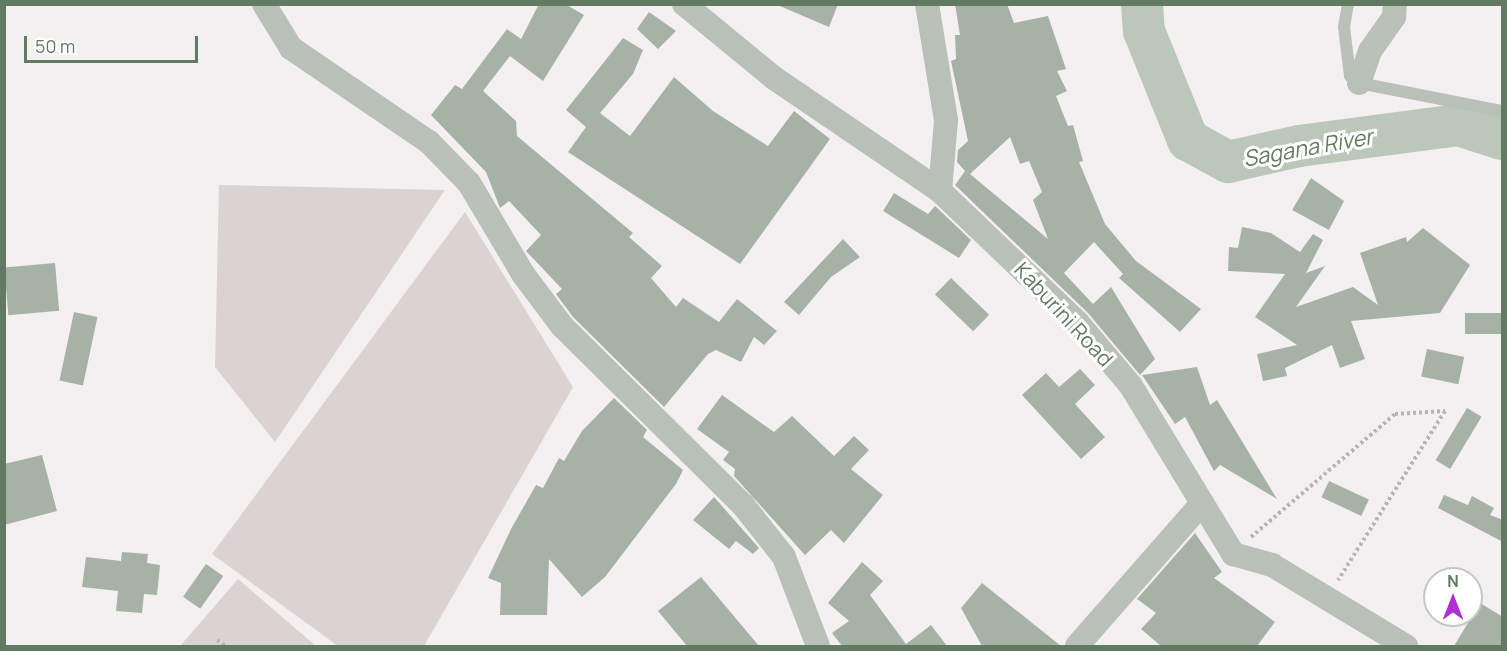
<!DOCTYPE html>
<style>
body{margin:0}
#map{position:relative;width:1507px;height:651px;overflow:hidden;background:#f4f0f1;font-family:Manrope,sans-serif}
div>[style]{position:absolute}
.green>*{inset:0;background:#dad3d1}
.river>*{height:42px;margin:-21px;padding:0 21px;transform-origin:21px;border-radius:21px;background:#bbc7b9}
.building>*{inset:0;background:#a7b2a7;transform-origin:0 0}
.path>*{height:4px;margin-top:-2px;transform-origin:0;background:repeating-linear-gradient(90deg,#b1b7b1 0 3px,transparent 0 6px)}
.service>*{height:12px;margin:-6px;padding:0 6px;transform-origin:6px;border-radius:6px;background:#b8c0b8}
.minor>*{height:24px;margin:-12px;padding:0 12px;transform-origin:12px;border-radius:12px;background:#b8c0b8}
span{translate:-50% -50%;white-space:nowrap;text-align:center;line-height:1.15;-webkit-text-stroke:6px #fff;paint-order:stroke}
.street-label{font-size:21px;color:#617a61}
.water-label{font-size:22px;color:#667c60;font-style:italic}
.frame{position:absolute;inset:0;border:6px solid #617a61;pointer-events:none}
.north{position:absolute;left:1423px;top:567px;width:60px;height:60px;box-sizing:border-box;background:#fff;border:2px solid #c0cac0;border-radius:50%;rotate:0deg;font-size:16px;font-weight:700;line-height:24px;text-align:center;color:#617a61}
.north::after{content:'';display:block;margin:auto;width:21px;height:27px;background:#b02fd4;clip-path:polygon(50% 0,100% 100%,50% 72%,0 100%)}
.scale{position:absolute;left:24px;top:36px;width:174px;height:27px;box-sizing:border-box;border:3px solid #617a61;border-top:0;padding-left:8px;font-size:18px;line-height:21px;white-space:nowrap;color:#617a61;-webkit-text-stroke:4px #fff;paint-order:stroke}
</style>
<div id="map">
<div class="green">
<div style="clip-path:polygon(219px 185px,445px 190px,275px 442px,215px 367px)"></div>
<div style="clip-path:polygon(465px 212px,573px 387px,424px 646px,338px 646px,212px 554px)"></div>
<div style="clip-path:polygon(238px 579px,316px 646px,180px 646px)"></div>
</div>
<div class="river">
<div style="left:1142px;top:4px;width:27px;rotate:86deg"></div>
<div style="left:1144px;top:31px;width:118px;rotate:68deg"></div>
<div style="left:1188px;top:140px;width:46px;rotate:28.8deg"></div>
<div style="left:1228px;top:162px;width:73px;rotate:-12.7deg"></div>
<div style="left:1299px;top:146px;width:160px;rotate:-7.5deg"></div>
<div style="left:1458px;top:125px;width:46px;rotate:17.7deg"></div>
</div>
<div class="building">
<div style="clip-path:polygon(539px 4px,565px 4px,584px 15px,543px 81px,510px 56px,483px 91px,516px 121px,517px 136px,633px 233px,629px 237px,662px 266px,651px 278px,676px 307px,683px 298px,719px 322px,737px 299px,777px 331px,764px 345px,754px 337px,741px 362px,716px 350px,708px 354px,664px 407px,573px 317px,556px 294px,562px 289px,526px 251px,541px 235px,509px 201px,500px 208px,486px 172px,431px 115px,455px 85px,462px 89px,507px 29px,521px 39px)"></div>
<div style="clip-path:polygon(775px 4px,838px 4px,829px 27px)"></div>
<div style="clip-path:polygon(evenodd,955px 4px,1007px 4px,1014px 23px,1048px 16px,1066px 69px,1057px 71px,1067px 91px,1056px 96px,1068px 126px,1073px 125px,1083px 161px,1079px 162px,1105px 224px,1136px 261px,1201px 309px,1180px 332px,1119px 278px,1123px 274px,1094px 242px,1064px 273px,1093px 304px,1111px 287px,1155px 359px,1140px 375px,1088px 313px,955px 185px,965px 171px,957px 162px,958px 150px,968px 141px,951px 61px,956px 59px,955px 35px,960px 35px,955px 4px,1010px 137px,1020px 164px,1029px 161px,1042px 192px,1033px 200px,1048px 239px,970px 174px,1010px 137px)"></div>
<div style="clip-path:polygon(649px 12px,676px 31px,658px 49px,637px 29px)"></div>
<div style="clip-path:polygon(623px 38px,643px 50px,633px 74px,600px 113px,630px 136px,674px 77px,713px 111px,768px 146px,794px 111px,830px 139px,740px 264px,568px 152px,586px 127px,566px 110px)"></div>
<div style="clip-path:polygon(1311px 178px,1344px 201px,1329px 230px,1292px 210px)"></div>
<div style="clip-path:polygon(894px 193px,928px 214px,935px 206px,971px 240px,959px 258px,883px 211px)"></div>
<div style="clip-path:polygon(1242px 227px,1271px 233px,1300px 252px,1313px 234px,1323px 240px,1306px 273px,1325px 266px,1296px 307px,1353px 287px,1378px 305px,1360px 253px,1406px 237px,1407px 242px,1423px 228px,1470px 265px,1440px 313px,1351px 321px,1365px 359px,1340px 368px,1332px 345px,1285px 368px,1287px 376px,1263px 381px,1257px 354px,1297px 345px,1255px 317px,1285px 274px,1228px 271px,1229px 247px,1238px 248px)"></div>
<div style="clip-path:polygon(843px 239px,860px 257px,831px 277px,799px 315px,784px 302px)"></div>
<div style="left:55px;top:263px;width:48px;height:51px;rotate:85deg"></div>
<div style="left:951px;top:278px;width:53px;height:23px;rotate:44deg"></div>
<div style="left:74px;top:312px;width:24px;height:70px;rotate:12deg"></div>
<div style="left:1503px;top:313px;width:21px;height:38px;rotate:90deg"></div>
<div style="left:1427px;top:349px;width:38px;height:28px;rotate:12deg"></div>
<div style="clip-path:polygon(1197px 367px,1210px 405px,1217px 400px,1277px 499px,1220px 465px,1214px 471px,1185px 417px,1175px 424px,1142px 375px)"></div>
<div style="clip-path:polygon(1080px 369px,1095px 385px,1075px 404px,1105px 437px,1081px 459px,1022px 395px,1046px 373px,1059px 387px)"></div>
<div style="clip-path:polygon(722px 395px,774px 432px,792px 416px,834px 456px,854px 436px,869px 450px,851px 469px,883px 495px,844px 543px,831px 530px,805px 555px,734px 476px,735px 469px,723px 460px,729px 452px,697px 429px)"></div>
<div style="clip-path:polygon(614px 398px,647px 430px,643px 437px,683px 470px,676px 484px,605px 577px,582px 597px,549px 559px,547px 615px,500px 615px,501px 583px,488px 578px,511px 529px,536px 485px,543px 488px,559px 458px,564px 461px,582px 431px)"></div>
<div style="left:1467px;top:408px;width:17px;height:61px;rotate:31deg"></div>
<div style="clip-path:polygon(42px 455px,57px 511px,4px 525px,4px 464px)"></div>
<div style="left:1329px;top:481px;width:44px;height:18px;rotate:25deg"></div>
<div style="clip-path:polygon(1444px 495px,1468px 505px,1472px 496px,1494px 508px,1490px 515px,1503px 520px,1503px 542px,1438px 508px)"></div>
<div style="clip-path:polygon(714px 497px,759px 548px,753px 554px,736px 541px,729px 549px,693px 520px)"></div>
<div style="clip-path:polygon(1195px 533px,1222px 572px,1214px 578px,1275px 622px,1257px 646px,1161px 646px,1141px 629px,1156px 613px,1137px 599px)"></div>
<div style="clip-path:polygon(122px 552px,148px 554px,147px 563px,160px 565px,157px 595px,144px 594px,142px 613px,116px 611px,118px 591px,82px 587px,86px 557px,121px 561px)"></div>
<div style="clip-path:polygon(862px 562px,883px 581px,870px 595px,906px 644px,931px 625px,947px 646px,842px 646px,832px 633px,849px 621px,828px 603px)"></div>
<div style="left:206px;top:564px;width:21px;height:40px;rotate:35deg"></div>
<div style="clip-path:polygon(701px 577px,759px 646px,687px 646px,658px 611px)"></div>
<div style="clip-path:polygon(982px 583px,1061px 646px,982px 646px,961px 608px)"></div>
<div style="clip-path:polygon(1480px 603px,1503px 617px,1503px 646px,1454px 646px)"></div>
</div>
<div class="path">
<div style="left:1251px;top:537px;width:189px;rotate:-40.5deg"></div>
<div style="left:1395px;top:414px;width:50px;rotate:-3.4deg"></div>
<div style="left:1445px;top:411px;width:200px;rotate:122.3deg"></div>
<div style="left:217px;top:640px;width:11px;rotate:34deg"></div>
</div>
<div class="service">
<div style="left:1348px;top:4px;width:23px;rotate:100deg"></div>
<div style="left:1344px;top:27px;width:49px;rotate:83deg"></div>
<div style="left:1350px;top:76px;width:11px;rotate:38deg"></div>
<div style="left:1359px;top:83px;width:146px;rotate:11.1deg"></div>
</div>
<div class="minor">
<div style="left:264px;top:4px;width:52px;rotate:58.5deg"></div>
<div style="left:291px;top:48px;width:167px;rotate:34.3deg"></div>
<div style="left:429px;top:142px;width:57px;rotate:45.7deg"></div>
<div style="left:469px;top:183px;width:106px;rotate:59.3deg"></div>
<div style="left:523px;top:274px;width:65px;rotate:53.1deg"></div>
<div style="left:562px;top:326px;width:255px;rotate:44.7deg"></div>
<div style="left:743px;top:505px;width:66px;rotate:51.7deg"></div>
<div style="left:784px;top:557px;width:95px;rotate:69.1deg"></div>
<div style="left:684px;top:4px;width:117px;rotate:39.4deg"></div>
<div style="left:774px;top:78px;width:201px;rotate:34.2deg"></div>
<div style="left:940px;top:191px;width:191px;rotate:43.7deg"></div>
<div style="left:1078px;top:323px;width:82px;rotate:49.9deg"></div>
<div style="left:1131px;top:386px;width:197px;rotate:58.7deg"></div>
<div style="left:1233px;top:554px;width:41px;rotate:15.8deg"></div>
<div style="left:1272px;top:565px;width:157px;rotate:31.2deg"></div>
<div style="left:927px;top:4px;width:118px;rotate:80.7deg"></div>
<div style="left:946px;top:120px;width:71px;rotate:94.8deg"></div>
<div style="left:1359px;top:83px;width:34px;rotate:-71deg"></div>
<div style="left:1370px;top:51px;width:42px;rotate:-54.8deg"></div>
<div style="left:1394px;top:17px;width:13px;rotate:-86deg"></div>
<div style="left:1077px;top:646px;width:190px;rotate:-48.8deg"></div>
</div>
<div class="street-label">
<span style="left:1064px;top:314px;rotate:47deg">Kaburini Road</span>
</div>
<div class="water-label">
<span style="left:1308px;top:148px;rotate:-10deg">Sagana River</span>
</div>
<div class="frame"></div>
<div class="north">N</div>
<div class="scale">50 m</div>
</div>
